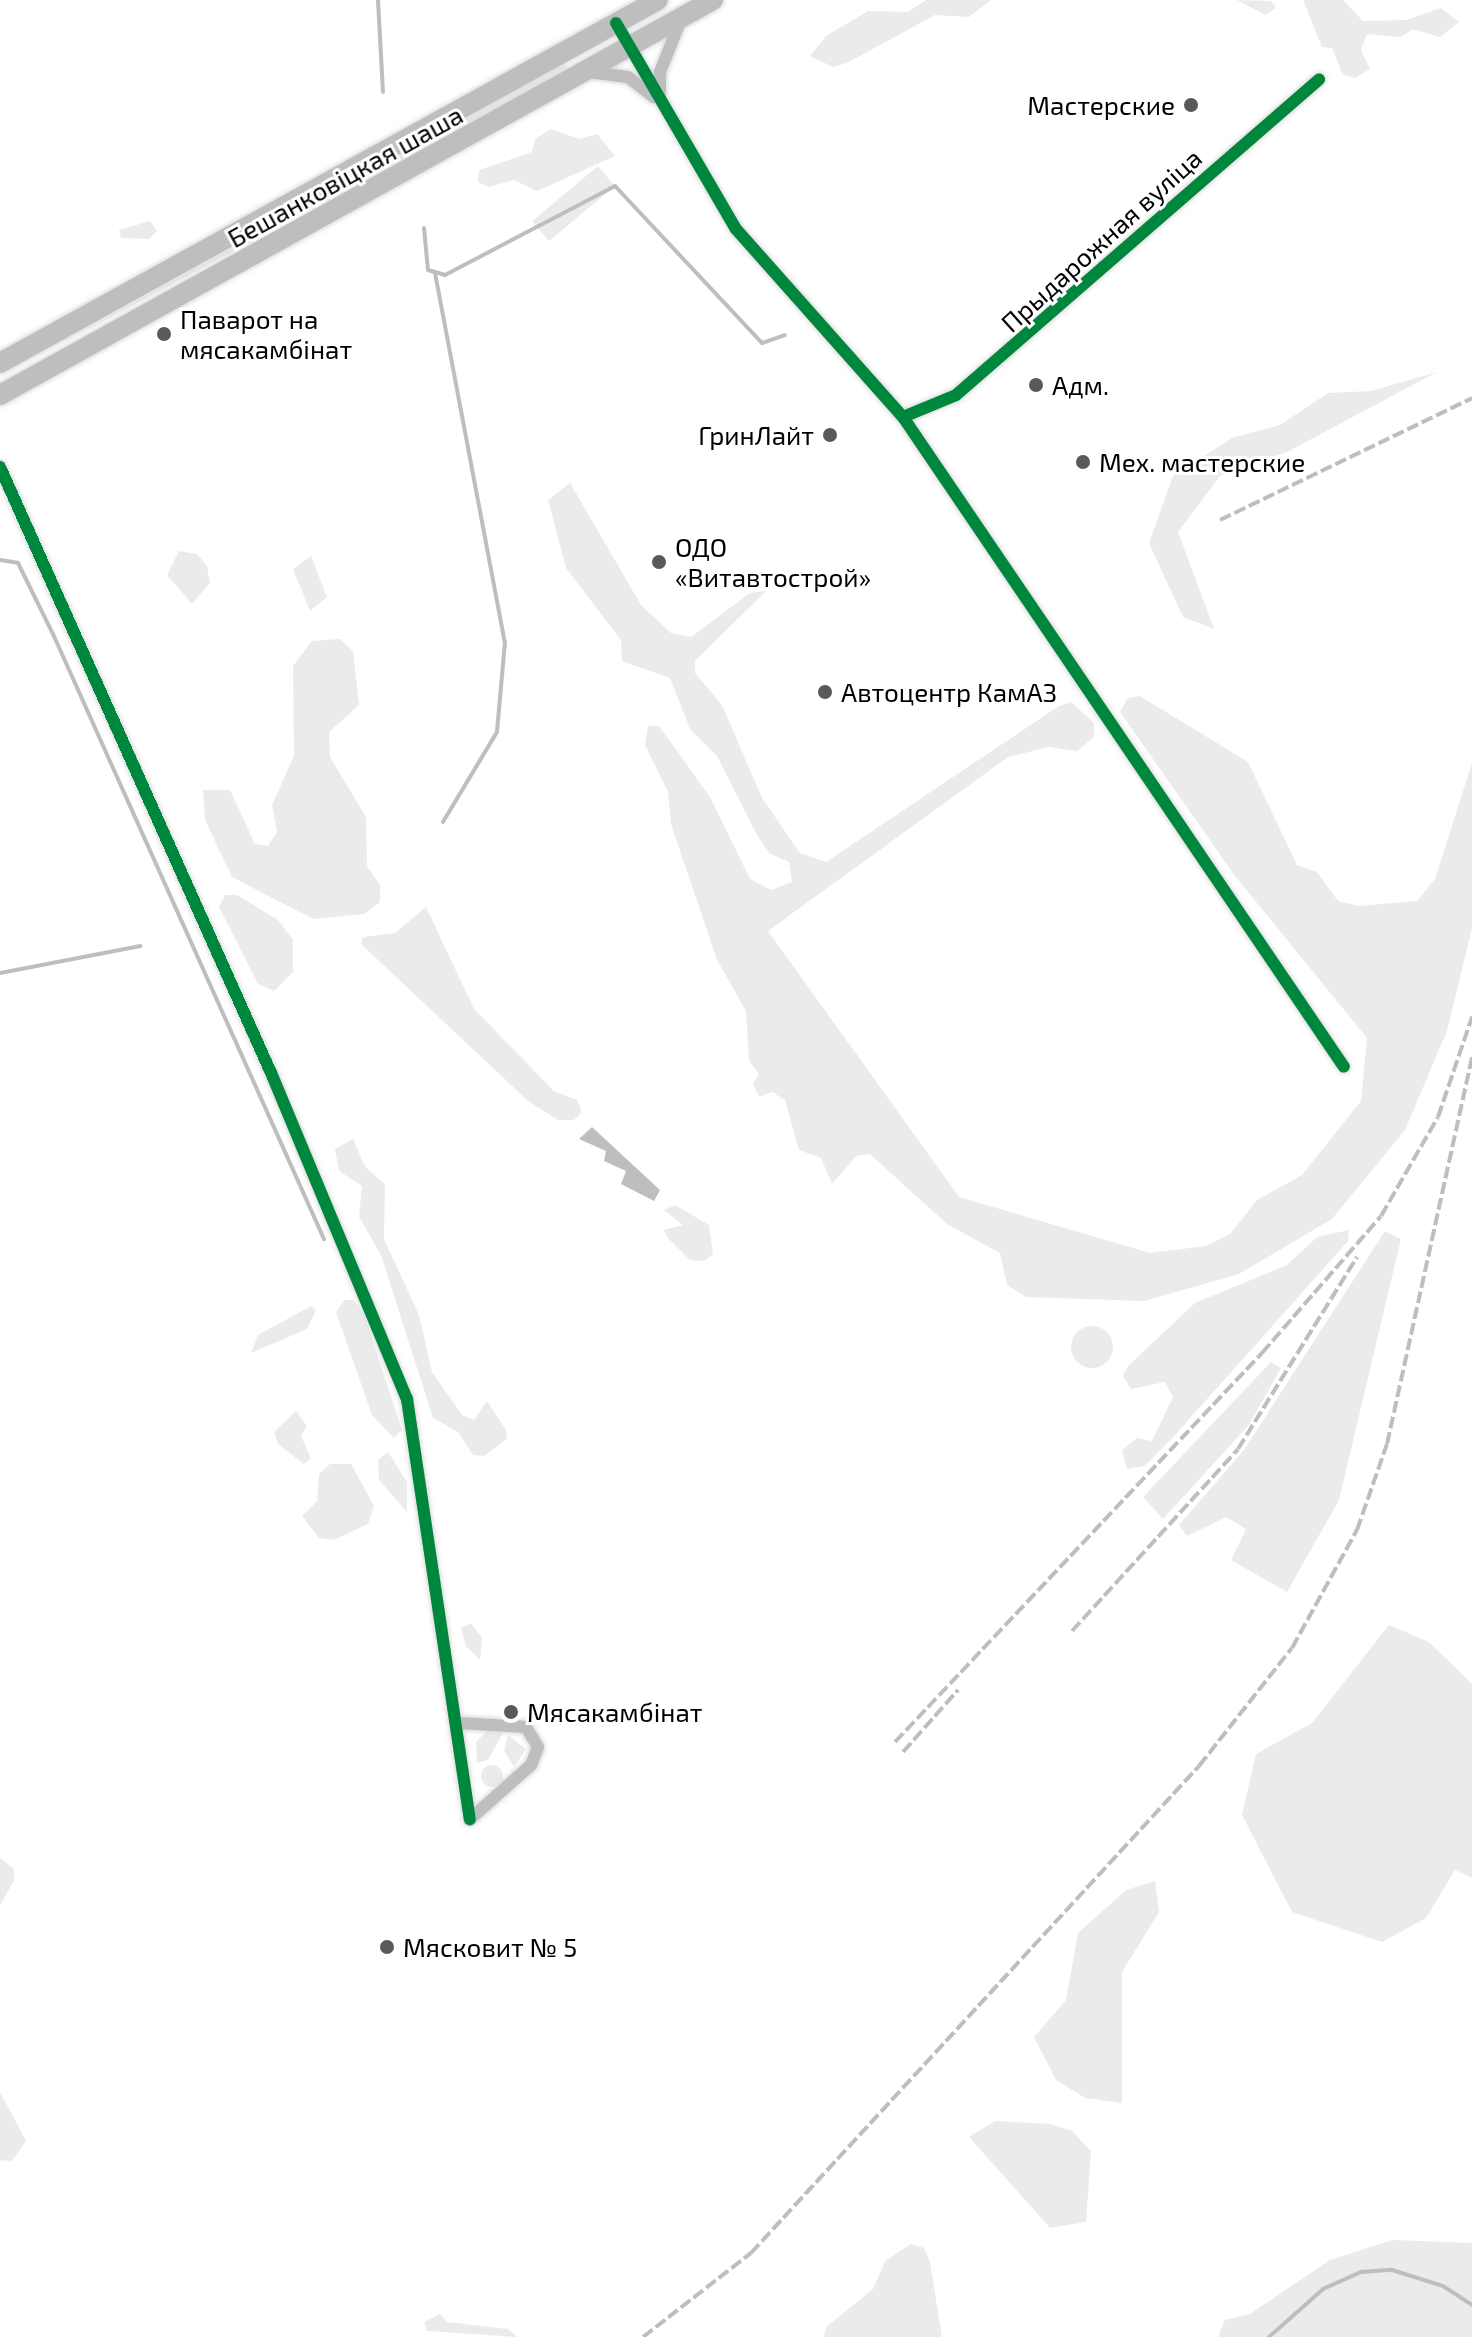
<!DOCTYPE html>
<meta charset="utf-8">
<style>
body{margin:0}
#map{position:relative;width:1472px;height:2337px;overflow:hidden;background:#fff;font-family:"Exo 2",sans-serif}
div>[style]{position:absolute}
.green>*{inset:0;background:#ebebeb;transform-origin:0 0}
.round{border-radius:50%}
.water>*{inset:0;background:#bebebe}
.stream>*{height:4px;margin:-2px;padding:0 2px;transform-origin:2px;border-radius:2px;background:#bebebe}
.roads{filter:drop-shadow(0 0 2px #dbdbdb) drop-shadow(0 0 2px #dbdbdb)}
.street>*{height:12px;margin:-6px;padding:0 6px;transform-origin:6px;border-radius:6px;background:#bebebe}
.primary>*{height:20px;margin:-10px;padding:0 10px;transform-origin:10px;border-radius:10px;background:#bebebe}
.rail>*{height:4px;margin-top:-2px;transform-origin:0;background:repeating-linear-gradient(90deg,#bebebe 0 12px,transparent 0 16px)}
.cycleway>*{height:12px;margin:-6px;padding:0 6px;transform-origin:6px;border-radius:6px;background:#00873e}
.dots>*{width:22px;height:22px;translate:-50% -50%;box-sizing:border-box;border:4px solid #fff;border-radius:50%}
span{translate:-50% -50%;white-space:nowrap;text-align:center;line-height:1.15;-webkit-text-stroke:6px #fff;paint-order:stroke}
.poi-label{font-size:26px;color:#000}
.right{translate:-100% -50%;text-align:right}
.left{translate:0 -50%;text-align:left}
.street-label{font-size:26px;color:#000}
</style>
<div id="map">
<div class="green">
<div style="clip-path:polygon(926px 0,991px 0,969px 17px,935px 15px,847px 63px,833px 67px,810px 56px,826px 36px,868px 11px,908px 12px)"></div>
<div style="clip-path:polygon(1237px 0,1271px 1px,1276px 8px,1265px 15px)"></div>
<div style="clip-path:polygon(1303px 0,1343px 0,1363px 21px,1406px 20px,1441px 8px,1459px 22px,1440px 37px,1413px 29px,1401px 37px,1367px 34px,1361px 50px,1370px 69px,1355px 78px,1343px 75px,1332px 48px,1322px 47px)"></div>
<div style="clip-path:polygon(563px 61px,568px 69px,448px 137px,51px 349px)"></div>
<div style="clip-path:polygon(551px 129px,579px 139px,597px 134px,615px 156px,537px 191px,514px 180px,489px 187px,478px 182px,479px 170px,532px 152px,535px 139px)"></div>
<div style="left:598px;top:166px;width:26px;height:86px;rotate:50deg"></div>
<div style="clip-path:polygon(150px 221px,157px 231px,149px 239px,121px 238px,119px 230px)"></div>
<div style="clip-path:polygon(1437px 372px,1289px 451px,1220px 476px,1178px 532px,1214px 629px,1183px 617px,1149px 543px,1173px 476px,1232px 438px,1280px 425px,1328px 393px,1371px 391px)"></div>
<div style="clip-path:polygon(570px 483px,641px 605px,671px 633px,691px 637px,750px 593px,766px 591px,695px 661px,695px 673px,722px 705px,762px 798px,800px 853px,826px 862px,1059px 706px,1071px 702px,1094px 723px,1094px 737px,1077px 751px,1049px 747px,1008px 757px,768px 931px,959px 1197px,1150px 1253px,1206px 1246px,1230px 1234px,1257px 1200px,1302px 1175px,1361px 1101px,1367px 1038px,1235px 876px,1120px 712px,1128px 698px,1140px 696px,1248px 762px,1297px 865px,1317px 872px,1338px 901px,1359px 906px,1417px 901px,1435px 879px,1472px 763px,1472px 928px,1447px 1031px,1405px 1130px,1332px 1219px,1239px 1274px,1144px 1301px,1026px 1297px,1007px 1285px,1000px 1253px,947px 1224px,870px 1154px,856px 1156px,832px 1184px,821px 1158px,799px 1150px,785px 1100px,772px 1092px,759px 1097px,753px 1084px,759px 1074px,749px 1061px,746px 1011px,717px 960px,671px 824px,668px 792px,645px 745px,648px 726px,659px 726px,710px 797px,750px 879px,771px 890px,792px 882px,789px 862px,769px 853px,756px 833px,717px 756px,690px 729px,670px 678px,622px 661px,621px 640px,566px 568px,548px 500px)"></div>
<div style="clip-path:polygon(179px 551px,197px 554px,207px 566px,210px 583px,192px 604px,167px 575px)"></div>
<div style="clip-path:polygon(311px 556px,327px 597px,310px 611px,293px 569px)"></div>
<div style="clip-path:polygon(340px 639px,353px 651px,359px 705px,329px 732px,330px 757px,366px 817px,367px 866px,380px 885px,380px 902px,364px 914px,313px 919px,232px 877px,205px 820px,203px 790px,230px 790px,255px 844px,268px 846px,277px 832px,272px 805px,294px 756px,293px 666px,312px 641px)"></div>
<div style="clip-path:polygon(225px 895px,237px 895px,278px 920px,293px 940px,293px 972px,274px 991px,258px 984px,219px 907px)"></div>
<div style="clip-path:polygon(426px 907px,474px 1009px,554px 1091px,577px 1100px,582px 1112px,574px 1120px,558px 1120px,528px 1101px,361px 944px,363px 937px,395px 933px)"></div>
<div style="clip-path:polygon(353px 1139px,365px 1167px,385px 1184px,384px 1239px,419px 1315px,432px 1372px,462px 1415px,474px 1420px,487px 1401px,506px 1430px,507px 1439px,484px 1456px,473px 1455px,458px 1432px,433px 1418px,381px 1255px,359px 1217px,362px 1186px,339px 1171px,335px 1149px)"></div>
<div style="clip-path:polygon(675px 1205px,709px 1225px,713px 1254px,704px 1261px,690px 1260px,667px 1237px,664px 1230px,683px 1225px,664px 1210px)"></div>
<div style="clip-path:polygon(1349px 1230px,1348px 1241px,1175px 1435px,1145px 1466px,1127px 1469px,1122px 1450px,1137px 1438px,1152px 1441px,1173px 1397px,1165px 1382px,1131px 1389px,1123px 1376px,1128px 1366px,1195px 1303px,1287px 1265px,1317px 1237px)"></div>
<div style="clip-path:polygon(1385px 1231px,1401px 1239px,1339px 1500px,1287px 1592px,1231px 1560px,1246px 1529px,1226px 1517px,1187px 1536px,1179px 1525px,1244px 1450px)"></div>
<div style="clip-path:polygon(344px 1300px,354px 1300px,364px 1314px,402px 1430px,394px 1438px,372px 1415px,336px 1312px)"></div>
<div style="clip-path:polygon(311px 1306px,316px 1310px,307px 1329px,251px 1353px,258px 1335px)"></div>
<div class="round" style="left:1071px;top:1326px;width:42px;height:42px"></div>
<div style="clip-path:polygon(1271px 1362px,1281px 1368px,1248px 1426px,1163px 1519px,1143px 1497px)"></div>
<div style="clip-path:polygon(296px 1411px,307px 1426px,301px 1436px,311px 1458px,304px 1464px,278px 1444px,274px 1432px)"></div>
<div style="clip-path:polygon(388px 1452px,407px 1482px,407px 1512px,379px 1480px,378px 1460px)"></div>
<div style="clip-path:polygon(330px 1464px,351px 1464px,374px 1506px,368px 1524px,334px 1540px,319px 1538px,302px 1516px,317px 1501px,319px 1474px)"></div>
<div style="clip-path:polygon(471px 1623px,482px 1638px,480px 1660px,466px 1646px,461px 1628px)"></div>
<div style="clip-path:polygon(1389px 1625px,1429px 1642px,1472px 1684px,1472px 1878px,1455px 1870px,1426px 1918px,1382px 1942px,1292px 1912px,1242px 1815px,1256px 1754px,1312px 1723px)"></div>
<div style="clip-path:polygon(487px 1731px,503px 1733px,488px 1760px,477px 1763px,476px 1742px)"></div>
<div style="clip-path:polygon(508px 1735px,526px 1749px,514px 1767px,504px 1750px)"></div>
<div class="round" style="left:481px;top:1765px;width:22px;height:22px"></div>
<div style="clip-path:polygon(0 1858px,14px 1869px,14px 1880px,0 1906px)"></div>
<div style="clip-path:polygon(1155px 1881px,1159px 1912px,1122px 1972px,1122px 2103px,1085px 2098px,1056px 2080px,1034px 2037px,1066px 2000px,1078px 1933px,1126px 1890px)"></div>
<div style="clip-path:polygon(0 2092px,26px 2141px,12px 2161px,0 2160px)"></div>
<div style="clip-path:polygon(995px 2121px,1050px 2124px,1072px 2131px,1091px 2151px,1086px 2222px,1050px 2228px,969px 2137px)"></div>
<div style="clip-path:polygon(1392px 2240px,1472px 2243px,1472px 2337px,1218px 2337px,1225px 2320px,1250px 2314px,1330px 2260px)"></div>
<div style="clip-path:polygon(911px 2244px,924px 2248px,930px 2262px,942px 2337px,824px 2337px,826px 2327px,873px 2289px,885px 2261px)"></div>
<div style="clip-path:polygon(440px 2314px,447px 2322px,508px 2329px,517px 2337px,427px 2331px,424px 2322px)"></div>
</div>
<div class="water">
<div style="clip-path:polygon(592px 1127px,660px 1190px,654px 1201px,621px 1184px,626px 1171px,604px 1161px,606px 1151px,579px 1139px)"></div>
</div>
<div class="stream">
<div style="left:378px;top:0;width:92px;rotate:86.9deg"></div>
<div style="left:424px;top:228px;width:42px;rotate:84.6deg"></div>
<div style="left:428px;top:270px;width:18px;rotate:16deg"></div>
<div style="left:445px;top:275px;width:192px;rotate:-27.6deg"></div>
<div style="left:615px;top:186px;width:215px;rotate:46.9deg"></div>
<div style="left:762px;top:343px;width:24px;rotate:-19deg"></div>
<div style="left:435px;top:273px;width:376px;rotate:79.3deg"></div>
<div style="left:505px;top:642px;width:90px;rotate:95.1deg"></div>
<div style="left:497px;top:732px;width:105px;rotate:121deg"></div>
<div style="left:0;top:560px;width:18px;rotate:9deg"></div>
<div style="left:18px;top:563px;width:79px;rotate:63.8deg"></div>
<div style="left:53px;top:634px;width:663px;rotate:65.87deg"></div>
<div style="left:0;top:973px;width:143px;rotate:-10.9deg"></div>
<div style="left:1269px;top:2337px;width:72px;rotate:-41.6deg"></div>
<div style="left:1323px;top:2289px;width:42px;rotate:-24.1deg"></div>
<div style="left:1361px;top:2272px;width:31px;rotate:-4deg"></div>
<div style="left:1392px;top:2270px;width:53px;rotate:17.4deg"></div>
<div style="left:1443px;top:2286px;width:35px;rotate:33deg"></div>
</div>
<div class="roads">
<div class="street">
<div style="left:616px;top:23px;width:238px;rotate:59.8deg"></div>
<div style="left:736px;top:229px;width:251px;rotate:48.4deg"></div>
<div style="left:903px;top:417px;width:785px;rotate:55.84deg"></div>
<div style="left:588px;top:72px;width:40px;rotate:7.1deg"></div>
<div style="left:628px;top:77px;width:33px;rotate:38deg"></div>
<div style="left:660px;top:99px;width:27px;rotate:-90deg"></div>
<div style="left:660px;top:72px;width:54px;rotate:-68.2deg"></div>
<div style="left:903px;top:417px;width:57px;rotate:-22.5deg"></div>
<div style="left:956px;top:395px;width:481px;rotate:-41deg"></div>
<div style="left:0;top:467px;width:666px;rotate:65.9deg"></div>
<div style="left:272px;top:1075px;width:351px;rotate:67.4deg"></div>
<div style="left:407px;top:1399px;width:425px;rotate:81.5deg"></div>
<div style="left:460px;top:1723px;width:66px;rotate:3.5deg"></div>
<div style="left:526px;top:1727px;width:23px;rotate:59deg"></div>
<div style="left:538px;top:1747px;width:19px;rotate:111deg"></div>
<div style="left:531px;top:1765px;width:81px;rotate:138.5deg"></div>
</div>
<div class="primary">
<div style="left:0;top:363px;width:751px;rotate:-28.88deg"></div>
<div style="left:0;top:395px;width:815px;rotate:-28.99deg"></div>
</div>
</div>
<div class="rail">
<div style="left:1220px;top:520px;width:280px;rotate:-25.8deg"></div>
<div style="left:1072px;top:1631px;width:246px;rotate:-47.6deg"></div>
<div style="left:1238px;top:1449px;width:226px;rotate:-58.2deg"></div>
<div style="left:895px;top:1742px;width:535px;rotate:-46.67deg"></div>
<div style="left:1262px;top:1353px;width:181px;rotate:-49deg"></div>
<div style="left:1381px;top:1216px;width:114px;rotate:-60.1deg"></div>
<div style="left:1438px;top:1117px;width:106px;rotate:-71.2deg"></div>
<div style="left:903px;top:1752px;width:83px;rotate:-48.4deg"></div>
<div style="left:643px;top:2337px;width:137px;rotate:-37.9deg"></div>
<div style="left:751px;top:2253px;width:662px;rotate:-47.39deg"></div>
<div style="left:1199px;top:1766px;width:150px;rotate:-51.8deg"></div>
<div style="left:1292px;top:1648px;width:135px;rotate:-61.2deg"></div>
<div style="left:1357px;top:1530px;width:91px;rotate:-70.8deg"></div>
<div style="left:1387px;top:1444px;width:396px;rotate:-77.6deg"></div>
</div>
<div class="cycleway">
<div style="left:616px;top:23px;width:238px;rotate:59.8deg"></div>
<div style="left:736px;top:229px;width:251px;rotate:48.4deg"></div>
<div style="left:903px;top:417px;width:785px;rotate:55.84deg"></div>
<div style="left:903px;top:417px;width:57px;rotate:-22.5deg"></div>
<div style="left:956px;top:395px;width:481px;rotate:-41deg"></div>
<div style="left:0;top:467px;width:666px;rotate:65.9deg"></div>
<div style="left:272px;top:1075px;width:351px;rotate:67.4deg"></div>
<div style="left:407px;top:1399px;width:425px;rotate:81.5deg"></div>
</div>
<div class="dots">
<div style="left:1191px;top:105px;background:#595959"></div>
<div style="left:164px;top:334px;background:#595959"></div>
<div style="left:1036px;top:385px;background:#595959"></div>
<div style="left:830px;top:435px;background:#595959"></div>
<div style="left:1083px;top:462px;background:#595959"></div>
<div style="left:659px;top:562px;background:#595959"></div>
<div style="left:825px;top:692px;background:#595959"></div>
<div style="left:511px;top:1712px;background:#595959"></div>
<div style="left:387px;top:1947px;background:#595959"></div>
</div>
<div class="poi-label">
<span class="right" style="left:1175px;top:105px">Мастерские</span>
<span class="left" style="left:180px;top:334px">Паварот на<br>мясакамбінат</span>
<span class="left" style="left:1052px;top:385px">Адм.</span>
<span class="right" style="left:814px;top:435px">ГринЛайт</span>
<span class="left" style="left:1099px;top:462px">Мех. мастерские</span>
<span class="left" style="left:675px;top:562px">ОДО<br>«Витавтострой»</span>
<span class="left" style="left:841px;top:692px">Автоцентр КамАЗ</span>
<span class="left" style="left:527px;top:1712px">Мясакамбінат</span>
<span class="left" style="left:403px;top:1947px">Мясковит № 5</span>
</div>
<div class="street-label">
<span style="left:345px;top:176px;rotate:-29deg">Бешанковіцкая шаша</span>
<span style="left:1101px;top:240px;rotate:-42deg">Прыдарожная вуліца</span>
</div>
</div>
